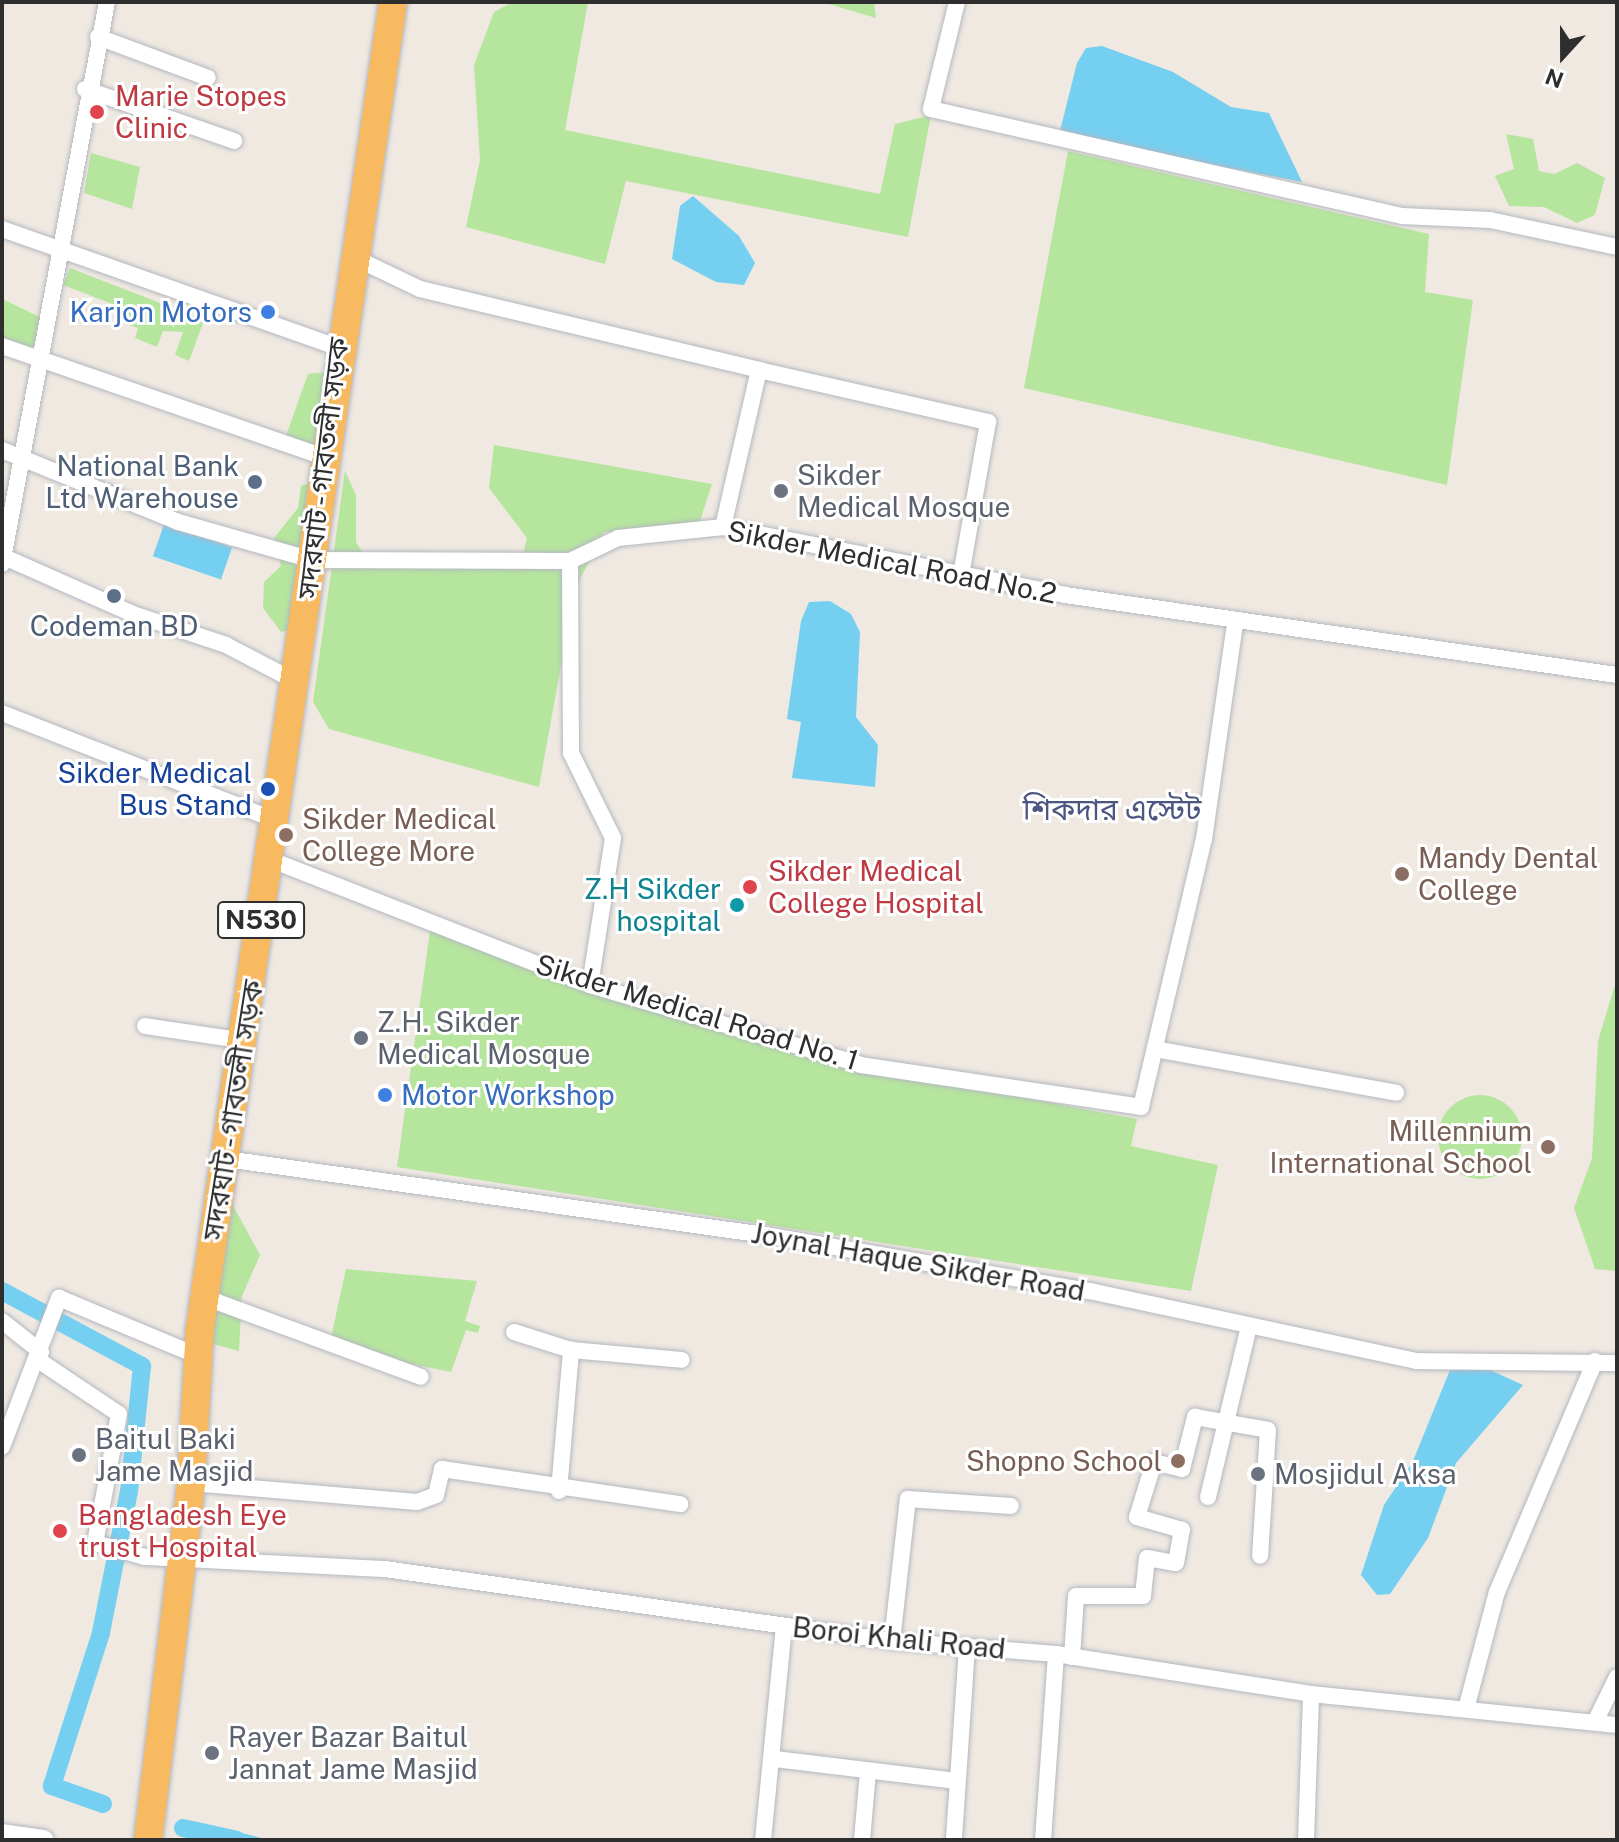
<!DOCTYPE html>
<meta charset="utf-8">
<style>
body{margin:0}
#map{position:relative;width:1619px;height:1842px;overflow:hidden;background:#efe9e1;font-family:"Public Sans","Noto Sans Bengali",sans-serif}
div>[style]{position:absolute}
.green>*{inset:0;background:#b6e59e}
.round{border-radius:50%}
.water>*{inset:0;background:#75cff0;transform-origin:0 0}
.canal>*{height:18px;margin:-9px;padding:0 9px;transform-origin:9px;border-radius:9px;background:#75cff0}
.roads{filter:drop-shadow(0 0 2px #b4b7c1) drop-shadow(0 0 2px #b4b7c1)}
.minor>*{height:16px;margin:-8px;padding:0 8px;transform-origin:8px;border-radius:8px;background:#fff}
.tertiary>*{height:20px;margin:-10px;padding:0 10px;transform-origin:10px;border-radius:10px;background:#fff}
.trunk>*{height:28px;margin:-14px;padding:0 14px;transform-origin:14px;border-radius:14px;background:#f8ba60}
.dots>*{width:22px;height:22px;translate:-50% -50%;box-sizing:border-box;border:4px solid #fff;border-radius:50%}
span{translate:-50% -50%;white-space:nowrap;text-align:center;line-height:1.15;-webkit-text-stroke:6px #fff;paint-order:stroke}
.shield-label span{padding:2px 6px;background:#fff;border:2px solid;border-radius:6px;-webkit-text-stroke-width:0}
.shield-label{font-size:26px;color:#2e2e2e;font-weight:700}
.health-label{font-size:28px;color:#be3a42}
.left{translate:0 -50%;text-align:left}
.shop-label{font-size:28px;color:#366cbe}
.right{translate:-100% -50%;text-align:right}
.service-label{font-size:28px;color:#4e5e75}
.street-label{font-size:28px;color:#2e2e2e}
.worship-label{font-size:28px;color:#5b616d}
.transit-label{font-size:28px;color:#164399}
.education-label{font-size:28px;color:#785e54}
.culture-label{font-size:28px;color:#0d838f}
.neighbourhood-label{font-size:30px;color:#4d5680}
.frame{position:absolute;inset:0;border:4px solid #2e2e2e;pointer-events:none}
.north{position:absolute;left:1523px;top:16px;width:80px;height:80px;-webkit-text-stroke:6px #fff;paint-order:stroke;rotate:201deg;font-size:22px;font-weight:700;line-height:32px;text-align:center;color:#2e2e2e}
.north::after{content:'';display:block;margin:auto;width:28px;height:36px;background:#2e2e2e;clip-path:polygon(50% 0,100% 100%,50% 72%,0 100%)}
</style>
<div id="map">
<div class="green">
<div style="clip-path:polygon(513px 2px,588px 2px,565px 130px,880px 194px,895px 124px,931px 115px,908px 237px,626px 181px,605px 264px,466px 227px,480px 160px,474px 65px,494px 12px)"></div>
<div style="clip-path:polygon(822px 2px,874px 2px,876px 18px)"></div>
<div style="clip-path:polygon(1506px 134px,1533px 139px,1539px 171px,1554px 174px,1577px 163px,1605px 178px,1595px 215px,1577px 223px,1544px 207px,1509px 206px,1495px 176px,1514px 169px)"></div>
<div style="clip-path:polygon(1068px 151px,1429px 234px,1425px 292px,1473px 300px,1447px 485px,1024px 388px)"></div>
<div style="clip-path:polygon(91px 153px,140px 167px,132px 209px,84px 193px)"></div>
<div style="clip-path:polygon(70px 268px,204px 320px,189px 361px,175px 355px,183px 332px,163px 331px,157px 347px,135px 338px,138px 328px,124px 323px,128px 310px,63px 285px)"></div>
<div style="clip-path:polygon(2px 299px,44px 319px,36px 356px,2px 342px)"></div>
<div style="clip-path:polygon(327px 372px,331px 388px,314px 448px,283px 444px,308px 374px)"></div>
<div style="clip-path:polygon(494px 445px,712px 484px,699px 524px,604px 532px,575px 589px,539px 787px,329px 729px,313px 702px,345px 471px,356px 495px,356px 542px,366px 559px,520px 568px,527px 538px,489px 488px)"></div>
<div style="clip-path:polygon(321px 479px,299px 628px,281px 632px,263px 608px,264px 582px,281px 566px,274px 538px,298px 508px,301px 486px)"></div>
<div style="clip-path:polygon(430px 931px,546px 974px,964px 1087px,1137px 1119px,1131px 1146px,1218px 1165px,1191px 1291px,397px 1167px)"></div>
<div style="clip-path:polygon(1617px 978px,1617px 1271px,1595px 1269px,1574px 1208px,1592px 1158px,1598px 1041px)"></div>
<div class="round" style="left:1438px;top:1095px;width:84px;height:84px"></div>
<div style="clip-path:polygon(223px 1187px,260px 1255px,242px 1296px,239px 1351px,206px 1342px)"></div>
<div style="clip-path:polygon(346px 1269px,477px 1281px,465px 1321px,480px 1326px,478px 1333px,466px 1330px,451px 1372px,329px 1347px)"></div>
</div>
<div class="water">
<div style="clip-path:polygon(1102px 46px,1173px 72px,1231px 107px,1269px 113px,1302px 182px,1059px 135px,1077px 63px,1086px 48px)"></div>
<div style="clip-path:polygon(693px 196px,739px 236px,755px 263px,744px 285px,716px 282px,672px 259px,680px 206px)"></div>
<div style="left:164px;top:524px;width:72px;height:34px;rotate:19deg"></div>
<div style="clip-path:polygon(830px 601px,851px 614px,860px 632px,856px 717px,878px 745px,875px 787px,792px 778px,801px 722px,787px 719px,801px 621px,809px 602px)"></div>
<div style="clip-path:polygon(1475px 1363px,1523px 1385px,1456px 1463px,1428px 1538px,1390px 1594px,1377px 1595px,1361px 1575px,1384px 1505px,1413px 1461px,1450px 1370px)"></div>
<div style="clip-path:polygon(235px 1832px,246px 1834px,269px 1840px,210px 1834px)"></div>
</div>
<div class="canal">
<div style="left:2px;top:1291px;width:159px;rotate:28.2deg"></div>
<div style="left:142px;top:1366px;width:126px;rotate:95.9deg"></div>
<div style="left:129px;top:1491px;width:145px;rotate:101.2deg"></div>
<div style="left:101px;top:1633px;width:161px;rotate:107.8deg"></div>
<div style="left:52px;top:1786px;width:54px;rotate:19.4deg"></div>
<div style="left:183px;top:1828px;width:55px;rotate:12.5deg"></div>
</div>
<div class="roads">
<div class="minor">
<div style="left:957px;top:2px;width:110px;rotate:103.7deg"></div>
<div style="left:931px;top:109px;width:483px;rotate:12.8deg"></div>
<div style="left:1402px;top:216px;width:88px;rotate:2.6deg"></div>
<div style="left:1490px;top:220px;width:130px;rotate:12deg"></div>
<div style="left:98px;top:37px;width:117px;rotate:20.4deg"></div>
<div style="left:85px;top:89px;width:158px;rotate:19.2deg"></div>
<div style="left:2px;top:229px;width:357px;rotate:19.4deg"></div>
<div style="left:351px;top:256px;width:76px;rotate:25.6deg"></div>
<div style="left:420px;top:289px;width:349px;rotate:13.4deg"></div>
<div style="left:2px;top:346px;width:342px;rotate:19deg"></div>
<div style="left:2px;top:450px;width:190px;rotate:22.2deg"></div>
<div style="left:178px;top:522px;width:139px;rotate:15.8deg"></div>
<div style="left:312px;top:560px;width:258px;rotate:0.2deg"></div>
<div style="left:570px;top:561px;width:53px;rotate:-25.6deg"></div>
<div style="left:618px;top:538px;width:106px;rotate:-6deg"></div>
<div style="left:723px;top:527px;width:349px;rotate:11.2deg"></div>
<div style="left:1065px;top:595px;width:558px;rotate:8.25deg"></div>
<div style="left:723px;top:527px;width:161px;rotate:-77.1deg"></div>
<div style="left:759px;top:370px;width:235px;rotate:12.8deg"></div>
<div style="left:988px;top:422px;width:150px;rotate:100deg"></div>
<div style="left:2px;top:556px;width:143px;rotate:23.9deg"></div>
<div style="left:133px;top:614px;width:98px;rotate:18.4deg"></div>
<div style="left:226px;top:645px;width:78px;rotate:27.6deg"></div>
<div style="left:570px;top:561px;width:192px;rotate:89.7deg"></div>
<div style="left:571px;top:753px;width:95px;rotate:63.7deg"></div>
<div style="left:613px;top:838px;width:149px;rotate:98.9deg"></div>
<div style="left:2px;top:564px;width:572px;rotate:-79.42deg"></div>
<div style="left:2px;top:713px;width:293px;rotate:21.4deg"></div>
<div style="left:269px;top:859px;width:345px;rotate:21.4deg"></div>
<div style="left:590px;top:985px;width:283px;rotate:16.4deg"></div>
<div style="left:861px;top:1065px;width:283px;rotate:8.5deg"></div>
<div style="left:1141px;top:1107px;width:275px;rotate:-76.8deg"></div>
<div style="left:1204px;top:839px;width:218px;rotate:-81.8deg"></div>
<div style="left:145px;top:1026px;width:102px;rotate:8.4deg"></div>
<div style="left:1155px;top:1049px;width:245px;rotate:10.3deg"></div>
<div style="left:219px;top:1158px;width:551px;rotate:8.03deg"></div>
<div style="left:765px;top:1235px;width:330px;rotate:9.8deg"></div>
<div style="left:1090px;top:1291px;width:333px;rotate:12.1deg"></div>
<div style="left:1416px;top:1361px;width:201px;rotate:0.6deg"></div>
<div style="left:201px;top:1296px;width:234px;rotate:20.2deg"></div>
<div style="left:2px;top:1321px;width:50px;rotate:38.5deg"></div>
<div style="left:514px;top:1332px;width:60px;rotate:17.5deg"></div>
<div style="left:571px;top:1350px;width:111px;rotate:5.1deg"></div>
<div style="left:38px;top:1360px;width:97px;rotate:33.7deg"></div>
<div style="left:119px;top:1414px;width:131px;rotate:100.5deg"></div>
<div style="left:95px;top:1543px;width:52px;rotate:15.6deg"></div>
<div style="left:145px;top:1557px;width:240px;rotate:2.9deg"></div>
<div style="left:385px;top:1569px;width:512px;rotate:8.08deg"></div>
<div style="left:892px;top:1641px;width:165px;rotate:4.5deg"></div>
<div style="left:1056px;top:1654px;width:258px;rotate:8.9deg"></div>
<div style="left:1311px;top:1694px;width:308px;rotate:5.8deg"></div>
<div style="left:2px;top:1447px;width:160px;rotate:-69.1deg"></div>
<div style="left:59px;top:1298px;width:151px;rotate:22.6deg"></div>
<div style="left:191px;top:1483px;width:227px;rotate:4.8deg"></div>
<div style="left:417px;top:1502px;width:20px;rotate:-20deg"></div>
<div style="left:436px;top:1495px;width:27px;rotate:-77deg"></div>
<div style="left:442px;top:1469px;width:241px;rotate:8.4deg"></div>
<div style="left:559px;top:1491px;width:142px;rotate:-85.1deg"></div>
<div style="left:1208px;top:1497px;width:176px;rotate:-76.5deg"></div>
<div style="left:892px;top:1641px;width:143px;rotate:-83.6deg"></div>
<div style="left:908px;top:1499px;width:103px;rotate:3.9deg"></div>
<div style="left:1072px;top:1657px;width:61px;rotate:-86.2deg"></div>
<div style="left:1076px;top:1596px;width:67px"></div>
<div style="left:1143px;top:1596px;width:38px;rotate:-84deg"></div>
<div style="left:1147px;top:1558px;width:29px;rotate:10deg"></div>
<div style="left:1176px;top:1563px;width:34px;rotate:-80deg"></div>
<div style="left:1182px;top:1530px;width:47px;rotate:-163.9deg"></div>
<div style="left:1137px;top:1517px;width:58px;rotate:-72.8deg"></div>
<div style="left:1154px;top:1462px;width:29px;rotate:14deg"></div>
<div style="left:1182px;top:1469px;width:54px;rotate:-76deg"></div>
<div style="left:1195px;top:1417px;width:74px;rotate:10.1deg"></div>
<div style="left:1268px;top:1430px;width:126px;rotate:93.6deg"></div>
<div style="left:1466px;top:1709px;width:121px;rotate:-75.2deg"></div>
<div style="left:1497px;top:1592px;width:251px;rotate:-67deg"></div>
<div style="left:1595px;top:1722px;width:50px;rotate:-63.9deg"></div>
<div style="left:775px;top:1759px;width:183px;rotate:6.9deg"></div>
<div style="left:954px;top:1838px;width:191px;rotate:-86.1deg"></div>
<div style="left:763px;top:1840px;width:215px;rotate:-84.4deg"></div>
<div style="left:862px;top:1840px;width:68px;rotate:-85deg"></div>
<div style="left:1043px;top:1840px;width:186px;rotate:-86deg"></div>
<div style="left:1306px;top:1840px;width:146px;rotate:-88deg"></div>
</div>
<div class="tertiary">
<div style="left:2px;top:1834px;width:42px;rotate:8.1deg"></div>
</div>
<div class="trunk">
<div style="left:148px;top:1840px;width:360px;rotate:-83.1deg"></div>
<div style="left:191px;top:1483px;width:155px;rotate:-86.7deg"></div>
<div style="left:200px;top:1328px;width:1340px;rotate:-81.72deg"></div>
</div>
</div>
<div class="dots">
<div style="left:97px;top:112px;background:#e0444e"></div>
<div style="left:268px;top:312px;background:#3f7fe0"></div>
<div style="left:255px;top:482px;background:#5c6f8a"></div>
<div style="left:781px;top:491px;background:#6b7280"></div>
<div style="left:114px;top:596px;background:#5c6f8a"></div>
<div style="left:268px;top:789px;background:#1a4fb4"></div>
<div style="left:286px;top:835px;background:#8d6e63"></div>
<div style="left:1402px;top:874px;background:#8d6e63"></div>
<div style="left:750px;top:887px;background:#e0444e"></div>
<div style="left:737px;top:905px;background:#0f9aa8"></div>
<div style="left:361px;top:1038px;background:#6b7280"></div>
<div style="left:385px;top:1095px;background:#3f7fe0"></div>
<div style="left:1548px;top:1147px;background:#8d6e63"></div>
<div style="left:79px;top:1455px;background:#6b7280"></div>
<div style="left:1178px;top:1461px;background:#8d6e63"></div>
<div style="left:1258px;top:1474px;background:#6b7280"></div>
<div style="left:60px;top:1531px;background:#e0444e"></div>
<div style="left:212px;top:1753px;background:#6b7280"></div>
</div>
<div class="shield-label">
<span style="left:261px;top:920px">N530</span>
</div>
<div class="health-label">
<span class="left" style="left:115px;top:112px">Marie Stopes<br>Clinic</span>
<span class="left" style="left:768px;top:887px">Sikder Medical<br>College Hospital</span>
<span class="left" style="left:78px;top:1531px">Bangladesh Eye<br>trust Hospital</span>
</div>
<div class="shop-label">
<span class="right" style="left:252px;top:312px">Karjon Motors</span>
<span class="left" style="left:401px;top:1095px">Motor Workshop</span>
</div>
<div class="service-label">
<span class="right" style="left:239px;top:482px">National Bank<br>Ltd Warehouse</span>
<span style="left:114px;top:626px">Codeman BD</span>
</div>
<div class="street-label">
<span style="left:323px;top:468px;rotate:-83deg">সদরঘাট - গাবতলী সড়ক</span>
<span style="left:892px;top:562px;rotate:11deg">Sikder Medical Road No.2</span>
<span style="left:697px;top:1012px;rotate:17deg">Sikder Medical Road No. 1</span>
<span style="left:233px;top:1110px;rotate:-81deg">সদরঘাট - গাবতলী সড়ক</span>
<span style="left:918px;top:1262px;rotate:10deg">Joynal Haque Sikder Road</span>
<span style="left:899px;top:1638px;rotate:6deg">Boroi Khali Road</span>
</div>
<div class="worship-label">
<span class="left" style="left:797px;top:491px">Sikder<br>Medical Mosque</span>
<span class="left" style="left:377px;top:1038px">Z.H. Sikder<br>Medical Mosque</span>
<span class="left" style="left:95px;top:1455px">Baitul Baki<br>Jame Masjid</span>
<span class="left" style="left:1274px;top:1474px">Mosjidul Aksa</span>
<span class="left" style="left:228px;top:1753px">Rayer Bazar Baitul<br>Jannat Jame Masjid</span>
</div>
<div class="transit-label">
<span class="right" style="left:252px;top:789px">Sikder Medical<br>Bus Stand</span>
</div>
<div class="education-label">
<span class="left" style="left:302px;top:835px">Sikder Medical<br>College More</span>
<span class="left" style="left:1418px;top:874px">Mandy Dental<br>College</span>
<span class="right" style="left:1532px;top:1147px">Millennium<br>International School</span>
<span class="right" style="left:1162px;top:1461px">Shopno School</span>
</div>
<div class="culture-label">
<span class="right" style="left:721px;top:905px">Z.H Sikder<br>hospital</span>
</div>
<div class="neighbourhood-label">
<span style="left:1112px;top:809px">শিকদার এস্টেট</span>
</div>
<div class="frame"></div>
<div class="north">N</div>
</div>
